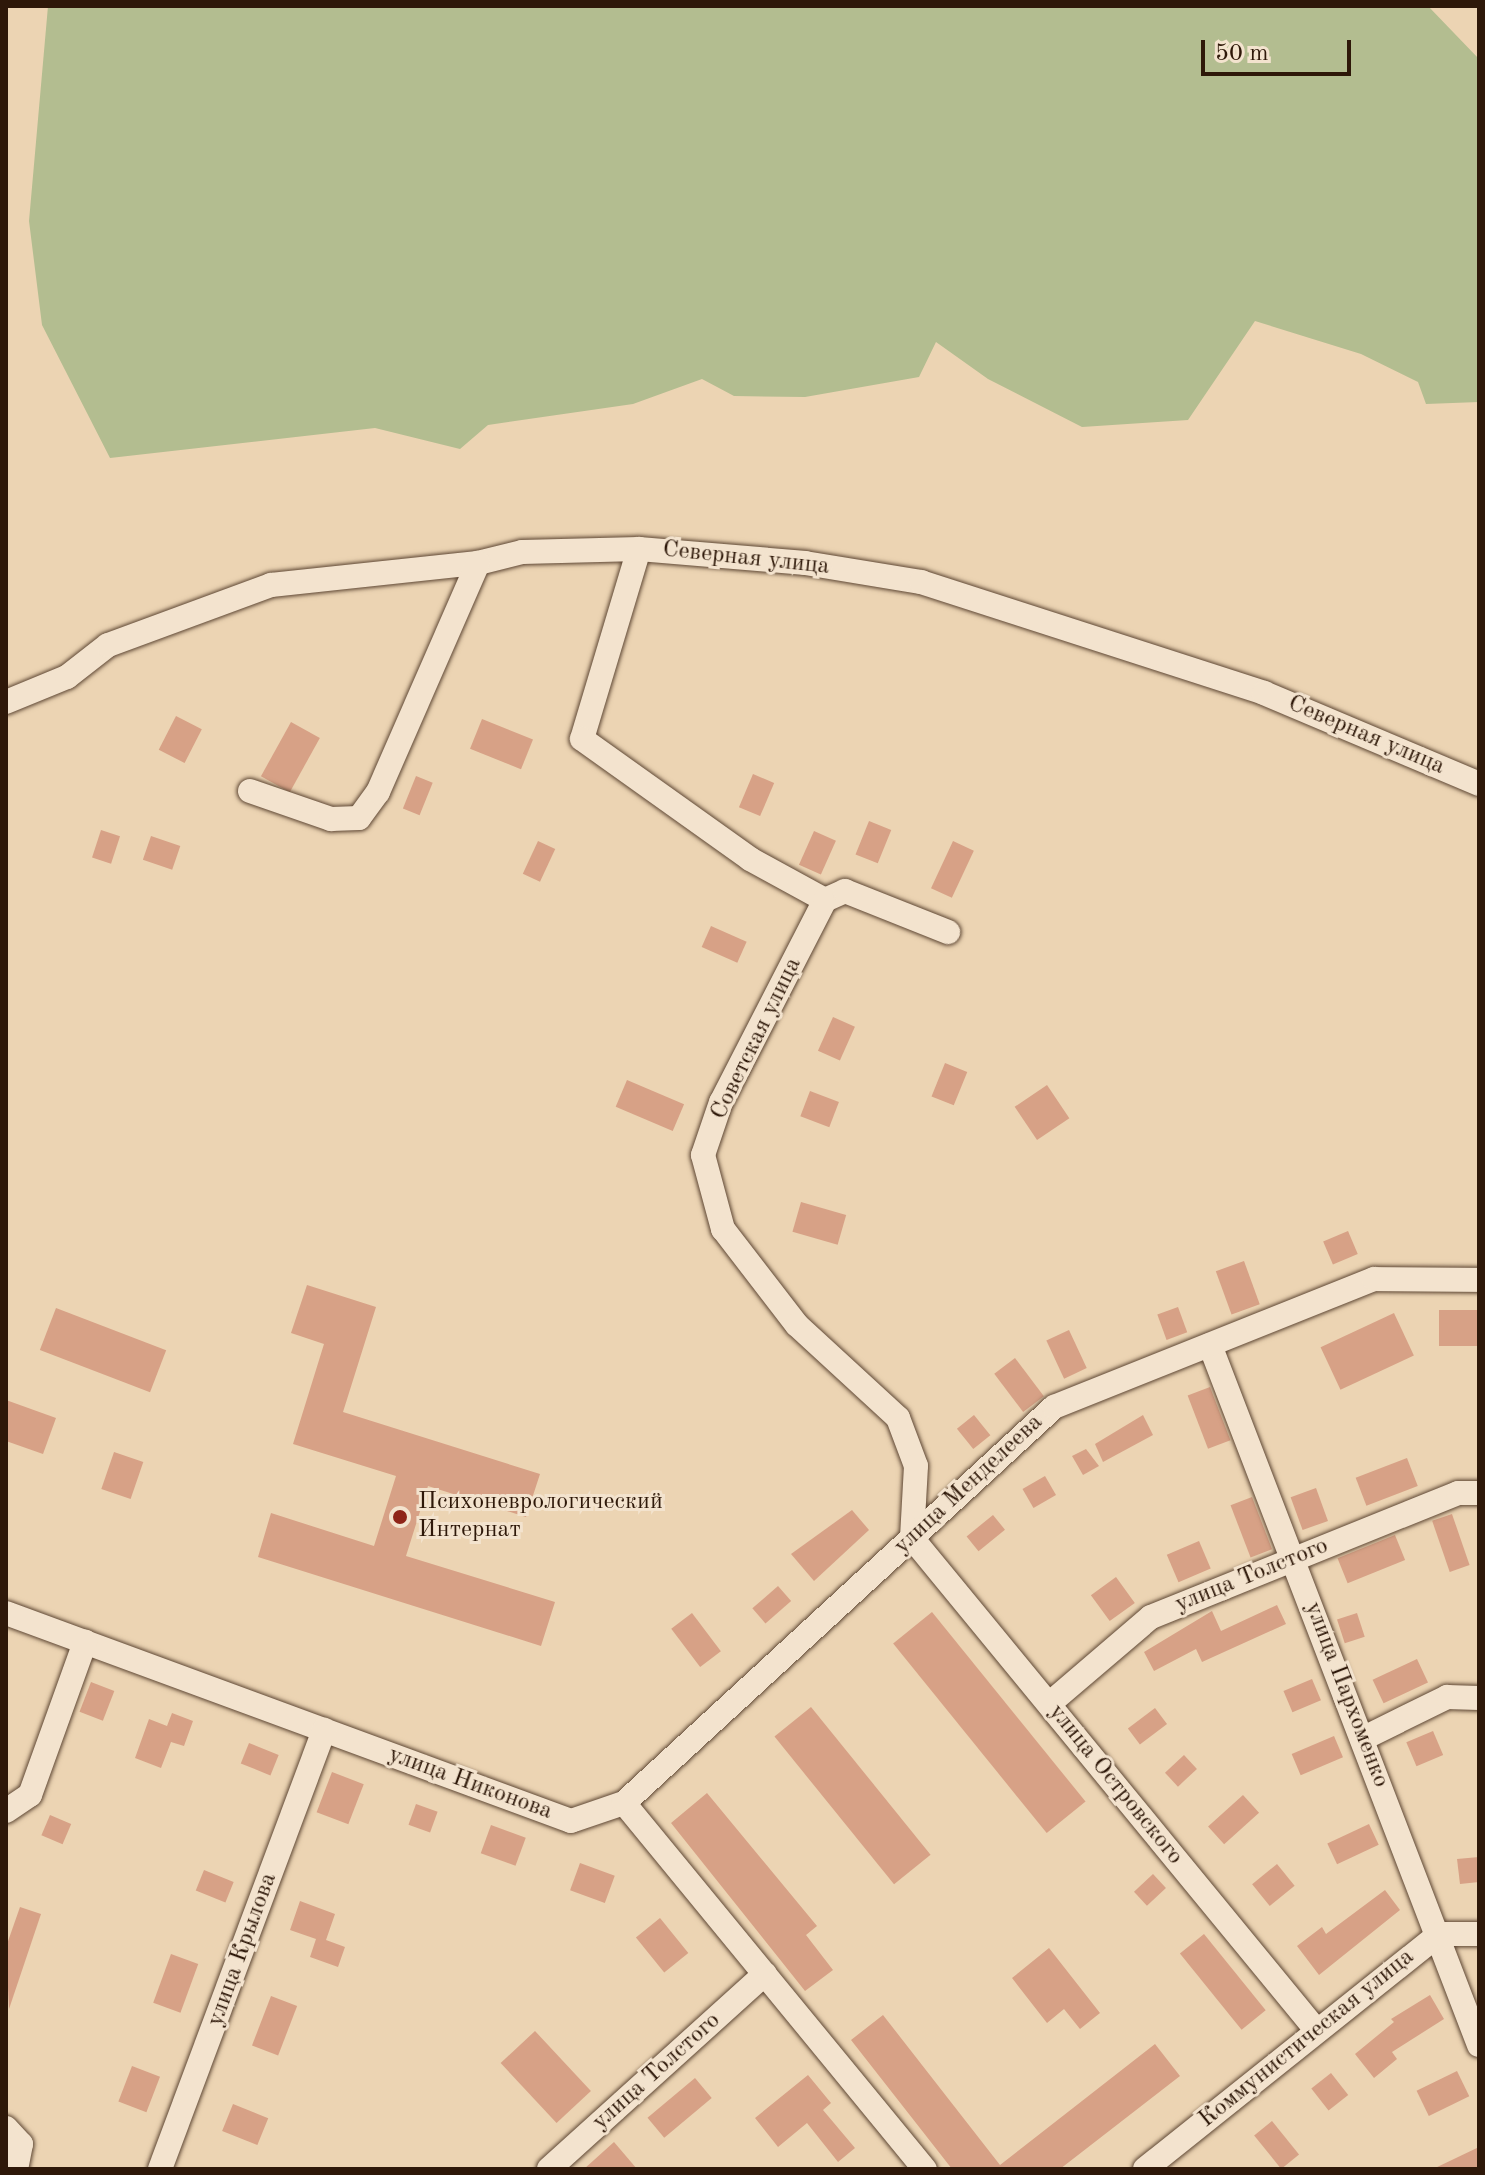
<!DOCTYPE html>
<meta charset="utf-8">
<style>
body{margin:0}
#map{position:relative;width:1485px;height:2175px;overflow:hidden;background:#ecd4b3;font-family:"Old Standard TT",serif}
div>[style]{position:absolute}
.green>*{inset:0;background:#b3bd90}
.building>*{inset:0;background:#d7a186;transform-origin:0 0}
.roads{filter:drop-shadow(0 0 2px #5e4734) drop-shadow(0 0 2px #5e4734)}
.street>*{height:24px;margin:-12px;padding:0 12px;transform-origin:12px;border-radius:12px;background:#f3e3ce}
.dots>*{width:22px;height:22px;translate:-50% -50%;box-sizing:border-box;border:4px solid #f3e3ce;border-radius:50%}
span{translate:-50% -50%;white-space:nowrap;text-align:center;line-height:1.15;-webkit-text-stroke:6px #f3e3ce;paint-order:stroke}
.street-label{font-size:24px;color:#2e1809}
.poi-label{font-size:24px;color:#2e1809}
.left{translate:0 -50%;text-align:left}
.frame{position:absolute;inset:0;border:8px solid #2e1809;pointer-events:none}
.scale{position:absolute;left:1201px;top:40px;width:150px;height:36px;box-sizing:border-box;border:4px solid #2e1809;border-top:0;padding-left:10px;font-size:24px;line-height:28px;white-space:nowrap;color:#2e1809;-webkit-text-stroke:6px #f3e3ce;paint-order:stroke}
</style>
<div id="map">
<div class="green">
<div style="clip-path:polygon(48px 6px,1428px 6px,1479px 59px,1479px 402px,1426px 404px,1418px 382px,1361px 354px,1255px 321px,1188px 420px,1082px 427px,988px 379px,936px 342px,919px 377px,805px 397px,734px 396px,702px 379px,633px 404px,488px 425px,460px 449px,375px 428px,110px 458px,42px 325px,29px 221px)"></div>
</div>
<div class="building">
<div style="left:176px;top:716px;width:29px;height:38px;rotate:27deg"></div>
<div style="left:482px;top:719px;width:55px;height:32px;rotate:22deg"></div>
<div style="left:291px;top:722px;width:33px;height:62px;rotate:29deg"></div>
<div style="left:753px;top:774px;width:23px;height:36px;rotate:23deg"></div>
<div style="left:416px;top:776px;width:18px;height:35px;rotate:22deg"></div>
<div style="left:869px;top:821px;width:24px;height:36px;rotate:22deg"></div>
<div style="left:101px;top:830px;width:20px;height:29px;rotate:18deg"></div>
<div style="left:814px;top:831px;width:24px;height:37px;rotate:24deg"></div>
<div style="left:151px;top:836px;width:31px;height:25px;rotate:19deg"></div>
<div style="left:538px;top:841px;width:19px;height:36px;rotate:25deg"></div>
<div style="left:953px;top:841px;width:23px;height:52px;rotate:25deg"></div>
<div style="left:711px;top:926px;width:39px;height:23px;rotate:24deg"></div>
<div style="left:833px;top:1017px;width:24px;height:37px;rotate:24deg"></div>
<div style="left:945px;top:1063px;width:24px;height:36px;rotate:22deg"></div>
<div style="left:627px;top:1080px;width:62px;height:29px;rotate:23deg"></div>
<div style="left:1047px;top:1085px;width:40px;height:39px;rotate:56deg"></div>
<div style="left:810px;top:1091px;width:31px;height:27px;rotate:21deg"></div>
<div style="left:801px;top:1202px;width:47px;height:31px;rotate:16deg"></div>
<div style="left:1348px;top:1231px;width:25px;height:27px;rotate:67deg"></div>
<div style="left:1244px;top:1261px;width:46px;height:30px;rotate:70deg"></div>
<div style="clip-path:polygon(307px 1285px,376px 1307px,343px 1412px,540px 1474px,526px 1517px,428px 1486px,406px 1556px,555px 1602px,541px 1646px,258px 1557px,271px 1513px,374px 1546px,396px 1476px,293px 1444px,324px 1344px,291px 1333px)"></div>
<div style="left:1178px;top:1307px;width:27px;height:22px;rotate:70deg"></div>
<div style="left:56px;top:1308px;width:118px;height:45px;rotate:21deg"></div>
<div style="left:1439px;top:1310px;width:40px;height:36px"></div>
<div style="left:1394px;top:1313px;width:47px;height:81px;rotate:65deg"></div>
<div style="left:1069px;top:1330px;width:42px;height:25px;rotate:65deg"></div>
<div style="left:1015px;top:1358px;width:48px;height:26px;rotate:53deg"></div>
<div style="left:1210px;top:1387px;width:57px;height:24px;rotate:69deg"></div>
<div style="clip-path:polygon(6px 1400px,56px 1418px,43px 1454px,6px 1441px)"></div>
<div style="left:974px;top:1415px;width:26px;height:22px;rotate:51deg"></div>
<div style="clip-path:polygon(1143px 1415px,1153px 1435px,1103px 1462px,1095px 1444px)"></div>
<div style="clip-path:polygon(1086px 1449px,1099px 1466px,1083px 1475px,1072px 1456px)"></div>
<div style="left:114px;top:1452px;width:31px;height:39px;rotate:19deg"></div>
<div style="left:1407px;top:1458px;width:30px;height:55px;rotate:69deg"></div>
<div style="left:1045px;top:1476px;width:22px;height:26px;rotate:60deg"></div>
<div style="left:1316px;top:1488px;width:35px;height:27px;rotate:70deg"></div>
<div style="left:1252px;top:1497px;width:56px;height:23px;rotate:69deg"></div>
<div style="clip-path:polygon(852px 1510px,869px 1530px,814px 1581px,791px 1554px)"></div>
<div style="left:1452px;top:1514px;width:54px;height:21px;rotate:71deg"></div>
<div style="left:993px;top:1515px;width:19px;height:34px;rotate:51deg"></div>
<div style="left:1395px;top:1535px;width:27px;height:62px;rotate:68deg"></div>
<div style="left:1199px;top:1541px;width:30px;height:35px;rotate:67deg"></div>
<div style="left:1116px;top:1577px;width:32px;height:31px;rotate:54deg"></div>
<div style="left:778px;top:1586px;width:20px;height:34px;rotate:49deg"></div>
<div style="clip-path:polygon(1277px 1605px,1286px 1624px,1202px 1662px,1196px 1649px,1154px 1671px,1144px 1652px,1212px 1611px,1221px 1631px)"></div>
<div style="left:932px;top:1612px;width:244px;height:50px;rotate:51deg"></div>
<div style="left:692px;top:1613px;width:48px;height:26px;rotate:53deg"></div>
<div style="left:1357px;top:1613px;width:25px;height:21px;rotate:72deg"></div>
<div style="left:1417px;top:1659px;width:26px;height:49px;rotate:65deg"></div>
<div style="left:1312px;top:1679px;width:23px;height:31px;rotate:67deg"></div>
<div style="left:91px;top:1682px;width:25px;height:32px;rotate:21deg"></div>
<div style="left:811px;top:1707px;width:190px;height:47px;rotate:51deg"></div>
<div style="left:1155px;top:1708px;width:20px;height:34px;rotate:53deg"></div>
<div style="clip-path:polygon(172px 1713px,193px 1721px,184px 1746px,171px 1742px,161px 1768px,135px 1758px,149px 1719px,167px 1726px)"></div>
<div style="left:1433px;top:1731px;width:26px;height:29px;rotate:67deg"></div>
<div style="left:1334px;top:1736px;width:23px;height:46px;rotate:67deg"></div>
<div style="left:249px;top:1743px;width:32px;height:22px;rotate:22deg"></div>
<div style="left:1184px;top:1755px;width:19px;height:26px;rotate:47deg"></div>
<div style="left:332px;top:1772px;width:34px;height:43px;rotate:21deg"></div>
<div style="clip-path:polygon(707px 1793px,817px 1926px,806px 1935px,833px 1970px,805px 1991px,671px 1823px)"></div>
<div style="left:1243px;top:1795px;width:24px;height:47px;rotate:48deg"></div>
<div style="left:416px;top:1804px;width:23px;height:22px;rotate:20deg"></div>
<div style="left:50px;top:1815px;width:23px;height:22px;rotate:23deg"></div>
<div style="left:1369px;top:1824px;width:23px;height:46px;rotate:65deg"></div>
<div style="left:491px;top:1825px;width:37px;height:30px;rotate:20deg"></div>
<div style="clip-path:polygon(1479px 1857px,1479px 1882px,1460px 1884px,1457px 1859px)"></div>
<div style="left:580px;top:1863px;width:37px;height:29px;rotate:20deg"></div>
<div style="left:1277px;top:1864px;width:28px;height:32px;rotate:51deg"></div>
<div style="left:204px;top:1870px;width:32px;height:22px;rotate:22deg"></div>
<div style="left:1153px;top:1874px;width:19px;height:26px;rotate:47deg"></div>
<div style="clip-path:polygon(1385px 1890px,1400px 1910px,1319px 1975px,1297px 1946px,1322px 1927px,1326px 1934px)"></div>
<div style="clip-path:polygon(300px 1901px,335px 1914px,326px 1940px,345px 1947px,338px 1967px,310px 1957px,316px 1939px,290px 1930px)"></div>
<div style="clip-path:polygon(20px 1907px,41px 1914px,9px 2009px,6px 1947px)"></div>
<div style="left:660px;top:1918px;width:45px;height:31px;rotate:51deg"></div>
<div style="left:1204px;top:1934px;width:98px;height:31px;rotate:51deg"></div>
<div style="clip-path:polygon(1049px 1948px,1100px 2013px,1080px 2029px,1064px 2009px,1047px 2023px,1012px 1978px)"></div>
<div style="left:171px;top:1954px;width:29px;height:52px;rotate:20deg"></div>
<div style="clip-path:polygon(1430px 1995px,1444px 2019px,1392px 2052px,1397px 2059px,1374px 2078px,1355px 2054px,1394px 2022px,1391px 2019px)"></div>
<div style="left:271px;top:1996px;width:28px;height:53px;rotate:21deg"></div>
<div style="clip-path:polygon(883px 2015px,1000px 2165px,1155px 2044px,1180px 2076px,1060px 2169px,952px 2169px,851px 2040px)"></div>
<div style="left:535px;top:2031px;width:82px;height:47px;rotate:47deg"></div>
<div style="left:132px;top:2066px;width:30px;height:38px;rotate:21deg"></div>
<div style="left:1457px;top:2071px;width:28px;height:45px;rotate:64deg"></div>
<div style="left:1331px;top:2073px;width:28px;height:25px;rotate:52deg"></div>
<div style="clip-path:polygon(808px 2075px,831px 2103px,823px 2110px,855px 2148px,838px 2162px,807px 2123px,778px 2147px,755px 2118px)"></div>
<div style="left:695px;top:2078px;width:26px;height:62px;rotate:50deg"></div>
<div style="left:233px;top:2104px;width:38px;height:29px;rotate:22deg"></div>
<div style="left:1272px;top:2121px;width:43px;height:23px;rotate:51deg"></div>
<div style="clip-path:polygon(614px 2142px,637px 2169px,584px 2169px)"></div>
<div style="clip-path:polygon(1479px 2147px,1479px 2169px,1433px 2169px)"></div>
</div>
<div class="roads">
<div class="street">
<div style="left:639px;top:549px;width:198px;rotate:106.7deg"></div>
<div style="left:582px;top:739px;width:206px;rotate:35.5deg"></div>
<div style="left:750px;top:859px;width:85px;rotate:28.7deg"></div>
<div style="left:825px;top:900px;width:227px;rotate:117.2deg"></div>
<div style="left:721px;top:1102px;width:56px;rotate:108.8deg"></div>
<div style="left:703px;top:1155px;width:77px;rotate:74.9deg"></div>
<div style="left:723px;top:1229px;width:121px;rotate:52.4deg"></div>
<div style="left:797px;top:1325px;width:137px;rotate:42.6deg"></div>
<div style="left:898px;top:1418px;width:51px;rotate:69.4deg"></div>
<div style="left:916px;top:1466px;width:72px;rotate:93.2deg"></div>
<div style="left:912px;top:1538px;width:638px;rotate:50.6deg"></div>
<div style="left:6px;top:702px;width:66px;rotate:-22.3deg"></div>
<div style="left:67px;top:677px;width:52px;rotate:-38deg"></div>
<div style="left:108px;top:645px;width:174px;rotate:-20.2deg"></div>
<div style="left:271px;top:585px;width:208px;rotate:-6.1deg"></div>
<div style="left:478px;top:563px;width:45px;rotate:-14deg"></div>
<div style="left:522px;top:552px;width:117px;rotate:-1.5deg"></div>
<div style="left:639px;top:549px;width:167px;rotate:4.8deg"></div>
<div style="left:805px;top:563px;width:118px;rotate:9.3deg"></div>
<div style="left:921px;top:582px;width:361px;rotate:17.9deg"></div>
<div style="left:1264px;top:693px;width:233px;rotate:22.9deg"></div>
<div style="left:250px;top:791px;width:86px;rotate:19.1deg"></div>
<div style="left:331px;top:819px;width:28px;rotate:-2deg"></div>
<div style="left:359px;top:818px;width:32px;rotate:-54deg"></div>
<div style="left:378px;top:792px;width:250px;rotate:-66.4deg"></div>
<div style="left:825px;top:900px;width:22px;rotate:-24deg"></div>
<div style="left:845px;top:891px;width:111px;rotate:21.7deg"></div>
<div style="left:1210px;top:1345px;width:750px;rotate:68.98deg"></div>
<div style="left:6px;top:1613px;width:602px;rotate:20.21deg"></div>
<div style="left:571px;top:1821px;width:56px;rotate:-18.8deg"></div>
<div style="left:624px;top:1803px;width:474px;rotate:50.6deg"></div>
<div style="left:1049px;top:1704px;width:134px;rotate:-40.5deg"></div>
<div style="left:1151px;top:1617px;width:331px;rotate:-22deg"></div>
<div style="left:1458px;top:1493px;width:21px"></div>
<div style="left:1362px;top:1739px;width:95px;rotate:-26.3deg"></div>
<div style="left:1447px;top:1697px;width:32px;rotate:2deg"></div>
<div style="left:624px;top:1803px;width:585px;rotate:-42.64deg"></div>
<div style="left:1054px;top:1407px;width:345px;rotate:-21.8deg"></div>
<div style="left:1374px;top:1279px;width:105px;rotate:0.5deg"></div>
<div style="left:6px;top:1811px;width:29px;rotate:-34deg"></div>
<div style="left:30px;top:1795px;width:163px;rotate:-70.2deg"></div>
<div style="left:6px;top:2128px;width:22px;rotate:47deg"></div>
<div style="left:21px;top:2144px;width:25px;rotate:101deg"></div>
<div style="left:160px;top:2169px;width:469px;rotate:-69.5deg"></div>
<div style="left:549px;top:2169px;width:291px;rotate:-42.1deg"></div>
<div style="left:1145px;top:2169px;width:376px;rotate:-38.6deg"></div>
<div style="left:1439px;top:1934px;width:40px"></div>
</div>
</div>
<div class="dots">
<div style="left:400px;top:1517px;background:#8f2418"></div>
</div>
<div class="street-label">
<span style="left:746px;top:559px;rotate:6deg">Северная улица</span>
<span style="left:1366px;top:736px;rotate:23deg">Северная улица</span>
<span style="left:757px;top:1039px;rotate:-64deg">Советская улица</span>
<span style="left:969px;top:1485px;rotate:-43deg">улица Менделеева</span>
<span style="left:1252px;top:1576px;rotate:-22deg">улица Толстого</span>
<span style="left:1346px;top:1695px;rotate:69deg">улица Пархоменко</span>
<span style="left:470px;top:1784px;rotate:20deg">улица Никонова</span>
<span style="left:1115px;top:1785px;rotate:51deg">улица Островского</span>
<span style="left:243px;top:1950px;rotate:-70deg">улица Крылова</span>
<span style="left:1307px;top:2039px;rotate:-39deg">Коммунистическая улица</span>
<span style="left:657px;top:2072px;rotate:-42deg">улица Толстого</span>
</div>
<div class="poi-label">
<span class="left" style="left:418px;top:1517px">Психоневрологический<br>Интернат</span>
</div>
<div class="frame"></div>
<div class="scale">50 m</div>
</div>
